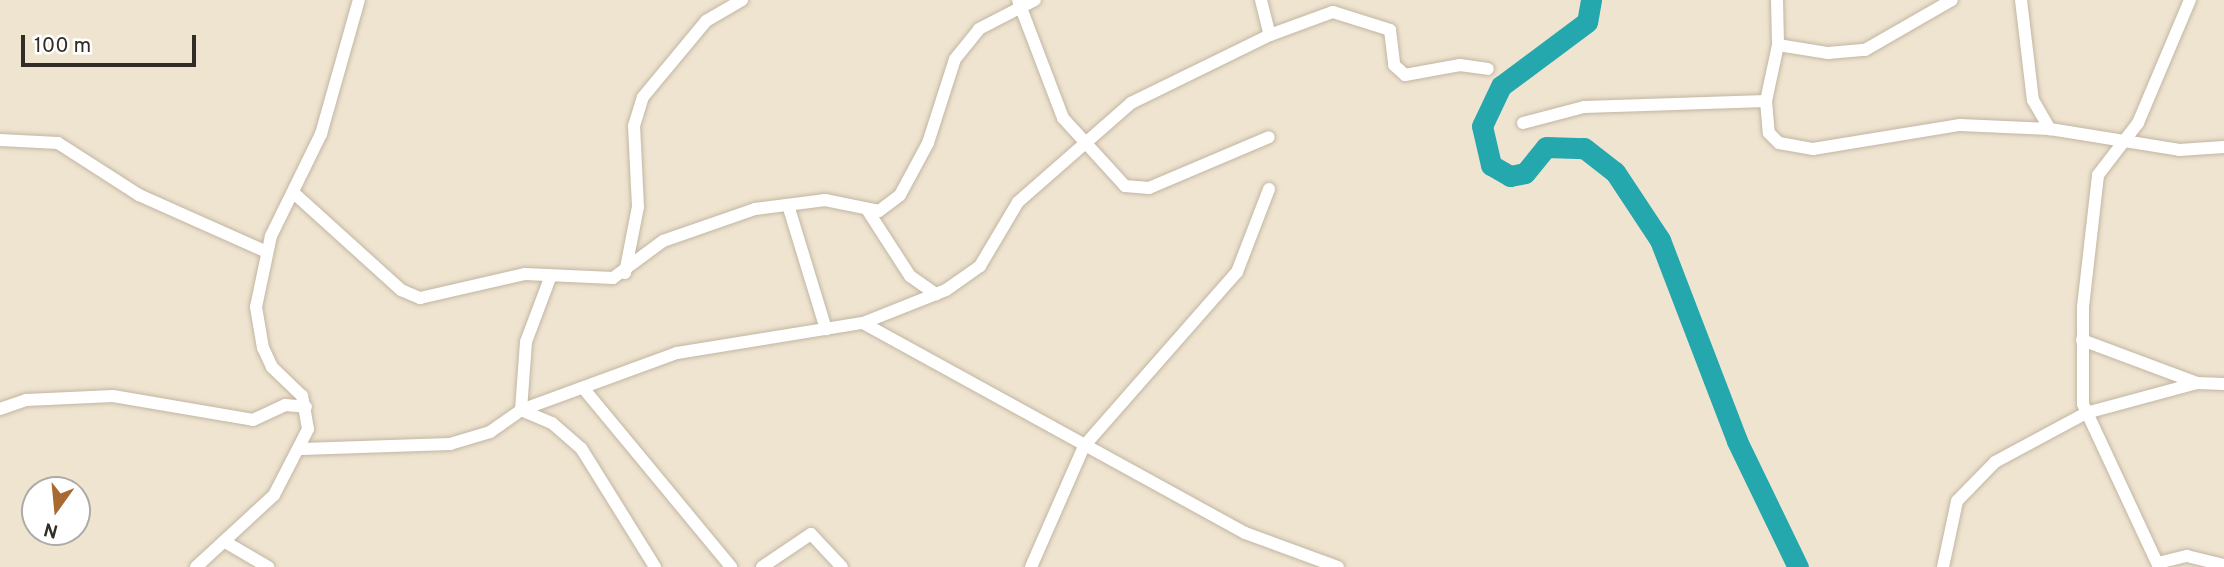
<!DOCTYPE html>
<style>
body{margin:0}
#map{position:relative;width:2224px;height:567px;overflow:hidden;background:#efe4d0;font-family:Overpass,sans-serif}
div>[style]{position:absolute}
.river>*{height:21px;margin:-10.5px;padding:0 10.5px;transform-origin:10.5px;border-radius:10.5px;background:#24a8ad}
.roads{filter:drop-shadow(0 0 2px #c1b6a3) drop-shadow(0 0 2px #c1b6a3)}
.minor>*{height:12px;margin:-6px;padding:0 6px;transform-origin:6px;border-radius:6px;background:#fff}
span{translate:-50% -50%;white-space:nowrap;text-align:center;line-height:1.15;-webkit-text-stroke:7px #fff;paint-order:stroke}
.north{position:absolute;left:21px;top:476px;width:70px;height:70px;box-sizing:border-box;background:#fff;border:2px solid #adaba8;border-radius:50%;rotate:195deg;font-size:19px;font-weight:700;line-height:28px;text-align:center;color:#312c25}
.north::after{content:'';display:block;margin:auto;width:24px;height:32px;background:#a96a31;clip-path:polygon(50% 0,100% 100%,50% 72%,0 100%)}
.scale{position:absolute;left:21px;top:35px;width:175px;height:32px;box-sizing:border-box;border:4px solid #312c25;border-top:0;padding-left:9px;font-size:21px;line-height:24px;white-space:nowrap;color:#312c25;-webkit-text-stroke:5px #fff;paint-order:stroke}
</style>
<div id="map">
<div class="river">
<div style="left:1591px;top:0;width:22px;rotate:100deg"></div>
<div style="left:1587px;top:22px;width:107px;rotate:143.3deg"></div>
<div style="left:1501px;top:86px;width:44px;rotate:115.4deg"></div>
<div style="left:1482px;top:126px;width:40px;rotate:77deg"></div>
<div style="left:1491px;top:165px;width:22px;rotate:30deg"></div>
<div style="left:1510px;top:176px;width:15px;rotate:-11deg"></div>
<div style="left:1525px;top:173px;width:33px;rotate:-51deg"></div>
<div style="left:1546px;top:147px;width:38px;rotate:2deg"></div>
<div style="left:1584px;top:148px;width:39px;rotate:38deg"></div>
<div style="left:1615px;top:172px;width:82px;rotate:56.5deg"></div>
<div style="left:1660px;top:240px;width:215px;rotate:69deg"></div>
<div style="left:1737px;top:441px;width:140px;rotate:64.2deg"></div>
</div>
<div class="roads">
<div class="minor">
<div style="left:1018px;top:0;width:126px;rotate:69.1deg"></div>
<div style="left:1063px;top:118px;width:92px;rotate:47.6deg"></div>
<div style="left:1125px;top:186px;width:24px;rotate:5deg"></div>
<div style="left:1149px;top:188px;width:130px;rotate:-23deg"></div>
<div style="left:1261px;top:0;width:36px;rotate:76deg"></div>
<div style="left:1777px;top:0;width:45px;rotate:88.7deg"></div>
<div style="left:1778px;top:45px;width:57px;rotate:102.1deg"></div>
<div style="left:1766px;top:101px;width:32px;rotate:85deg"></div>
<div style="left:1769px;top:133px;width:14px;rotate:45deg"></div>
<div style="left:1779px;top:143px;width:35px;rotate:10deg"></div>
<div style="left:1813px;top:149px;width:149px;rotate:-9.3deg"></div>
<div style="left:1960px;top:125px;width:90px;rotate:2.5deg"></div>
<div style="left:2050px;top:129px;width:131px;rotate:9.2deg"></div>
<div style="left:2179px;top:150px;width:45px;rotate:-3.8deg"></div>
<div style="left:2021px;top:0;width:101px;rotate:83.2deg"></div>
<div style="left:2033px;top:100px;width:34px;rotate:60deg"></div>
<div style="left:1778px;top:45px;width:51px;rotate:9.1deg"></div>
<div style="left:1828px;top:53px;width:37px;rotate:-5deg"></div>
<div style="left:1865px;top:50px;width:100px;rotate:-29.9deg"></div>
<div style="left:1523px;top:123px;width:63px;rotate:-14.7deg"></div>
<div style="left:1584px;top:107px;width:182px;rotate:-1.9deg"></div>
<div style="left:0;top:140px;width:58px;rotate:3deg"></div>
<div style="left:58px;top:143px;width:96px;rotate:32.7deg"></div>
<div style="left:139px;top:195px;width:140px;rotate:24deg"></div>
<div style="left:296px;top:195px;width:142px;rotate:42.1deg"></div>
<div style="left:401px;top:290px;width:21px;rotate:23deg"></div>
<div style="left:420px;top:298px;width:108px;rotate:-12.9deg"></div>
<div style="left:525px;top:274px;width:88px;rotate:2.6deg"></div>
<div style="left:613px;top:278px;width:62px;rotate:-36.5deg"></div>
<div style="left:663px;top:241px;width:97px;rotate:-19.2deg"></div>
<div style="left:755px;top:209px;width:71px;rotate:-7.3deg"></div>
<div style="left:825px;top:200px;width:55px;rotate:11.5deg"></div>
<div style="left:879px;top:211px;width:26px;rotate:-37deg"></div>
<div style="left:900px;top:195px;width:59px;rotate:-61.7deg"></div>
<div style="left:928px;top:143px;width:88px;rotate:-72.2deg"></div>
<div style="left:955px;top:59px;width:38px;rotate:-51deg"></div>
<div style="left:979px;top:29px;width:63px;rotate:-27.4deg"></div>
<div style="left:788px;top:205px;width:130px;rotate:73deg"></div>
<div style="left:868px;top:211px;width:77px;rotate:57.1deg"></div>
<div style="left:910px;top:276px;width:32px;rotate:35deg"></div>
<div style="left:625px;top:273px;width:67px;rotate:-78.9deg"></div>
<div style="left:638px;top:207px;width:81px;rotate:-92.8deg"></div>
<div style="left:634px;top:126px;width:30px;rotate:-73deg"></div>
<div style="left:643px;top:97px;width:99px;rotate:-50.3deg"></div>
<div style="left:706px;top:21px;width:42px;rotate:-30.3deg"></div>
<div style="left:550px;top:278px;width:68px;rotate:110.6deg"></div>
<div style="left:526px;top:342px;width:68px;rotate:94.2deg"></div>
<div style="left:521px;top:410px;width:34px;rotate:23deg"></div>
<div style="left:552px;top:423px;width:38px;rotate:41deg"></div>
<div style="left:581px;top:448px;width:140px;rotate:58.1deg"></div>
<div style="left:863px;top:323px;width:436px;rotate:28.8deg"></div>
<div style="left:1245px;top:533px;width:99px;rotate:20.1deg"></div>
<div style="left:2082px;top:340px;width:123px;rotate:20.5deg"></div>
<div style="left:584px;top:389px;width:231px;rotate:50.4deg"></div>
<div style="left:0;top:409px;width:28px;rotate:-19deg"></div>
<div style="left:26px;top:400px;width:87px;rotate:-2.6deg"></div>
<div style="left:113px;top:396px;width:142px;rotate:9.7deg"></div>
<div style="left:253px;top:420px;width:35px;rotate:-25deg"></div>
<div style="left:285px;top:405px;width:21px;rotate:5deg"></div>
<div style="left:302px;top:449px;width:148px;rotate:-1.9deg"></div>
<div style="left:450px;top:444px;width:42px;rotate:-16.7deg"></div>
<div style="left:490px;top:432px;width:38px;rotate:-35deg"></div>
<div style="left:521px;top:410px;width:166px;rotate:-20.1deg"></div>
<div style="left:677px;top:353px;width:188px;rotate:-9.2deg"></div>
<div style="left:863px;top:323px;width:89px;rotate:-21.7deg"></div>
<div style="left:946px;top:290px;width:42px;rotate:-35.2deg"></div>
<div style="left:980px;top:266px;width:74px;rotate:-59.3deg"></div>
<div style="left:1018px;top:202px;width:150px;rotate:-41.2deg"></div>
<div style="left:1131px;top:103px;width:155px;rotate:-26.1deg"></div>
<div style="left:1270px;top:35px;width:67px;rotate:-20.1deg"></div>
<div style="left:1333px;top:12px;width:60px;rotate:17.5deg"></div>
<div style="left:1390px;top:30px;width:35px;rotate:83deg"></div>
<div style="left:1394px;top:65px;width:15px;rotate:42deg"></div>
<div style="left:1405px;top:75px;width:56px;rotate:-10.3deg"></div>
<div style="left:1460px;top:65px;width:28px;rotate:8deg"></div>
<div style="left:227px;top:543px;width:48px;rotate:30.3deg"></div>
<div style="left:2158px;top:563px;width:30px;rotate:-14deg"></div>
<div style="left:2187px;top:556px;width:38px;rotate:14deg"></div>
<div style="left:196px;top:567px;width:106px;rotate:-42.7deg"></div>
<div style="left:274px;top:495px;width:74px;rotate:-62.7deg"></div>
<div style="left:308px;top:429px;width:34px;rotate:-100deg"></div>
<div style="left:302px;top:396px;width:42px;rotate:-136deg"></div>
<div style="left:272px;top:367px;width:21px;rotate:-115deg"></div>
<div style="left:263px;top:348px;width:42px;rotate:-99.7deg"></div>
<div style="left:256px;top:307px;width:73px;rotate:-78.1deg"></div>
<div style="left:271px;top:236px;width:114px;rotate:-63.9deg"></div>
<div style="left:321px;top:134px;width:139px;rotate:-74.2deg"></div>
<div style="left:762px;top:567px;width:59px;rotate:-34deg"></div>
<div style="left:811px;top:534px;width:45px;rotate:46.8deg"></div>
<div style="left:1031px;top:567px;width:132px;rotate:-66.3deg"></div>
<div style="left:1084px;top:446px;width:232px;rotate:-48.7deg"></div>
<div style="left:1237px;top:272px;width:89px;rotate:-68.9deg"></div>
<div style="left:1943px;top:567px;width:67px;rotate:-78deg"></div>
<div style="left:1957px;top:501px;width:54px;rotate:-45.7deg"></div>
<div style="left:1995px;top:462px;width:103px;rotate:-28.3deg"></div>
<div style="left:2086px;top:413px;width:115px;rotate:-15.1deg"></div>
<div style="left:2197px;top:383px;width:27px;rotate:2deg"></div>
<div style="left:2159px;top:567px;width:180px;rotate:-115deg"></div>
<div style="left:2083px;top:404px;width:97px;rotate:-90deg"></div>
<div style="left:2083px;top:307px;width:133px;rotate:-83.5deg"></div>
<div style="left:2098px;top:175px;width:66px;rotate:-52.4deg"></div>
<div style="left:2138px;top:123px;width:134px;rotate:-67.1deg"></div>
</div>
</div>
<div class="north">N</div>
<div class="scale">100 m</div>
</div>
